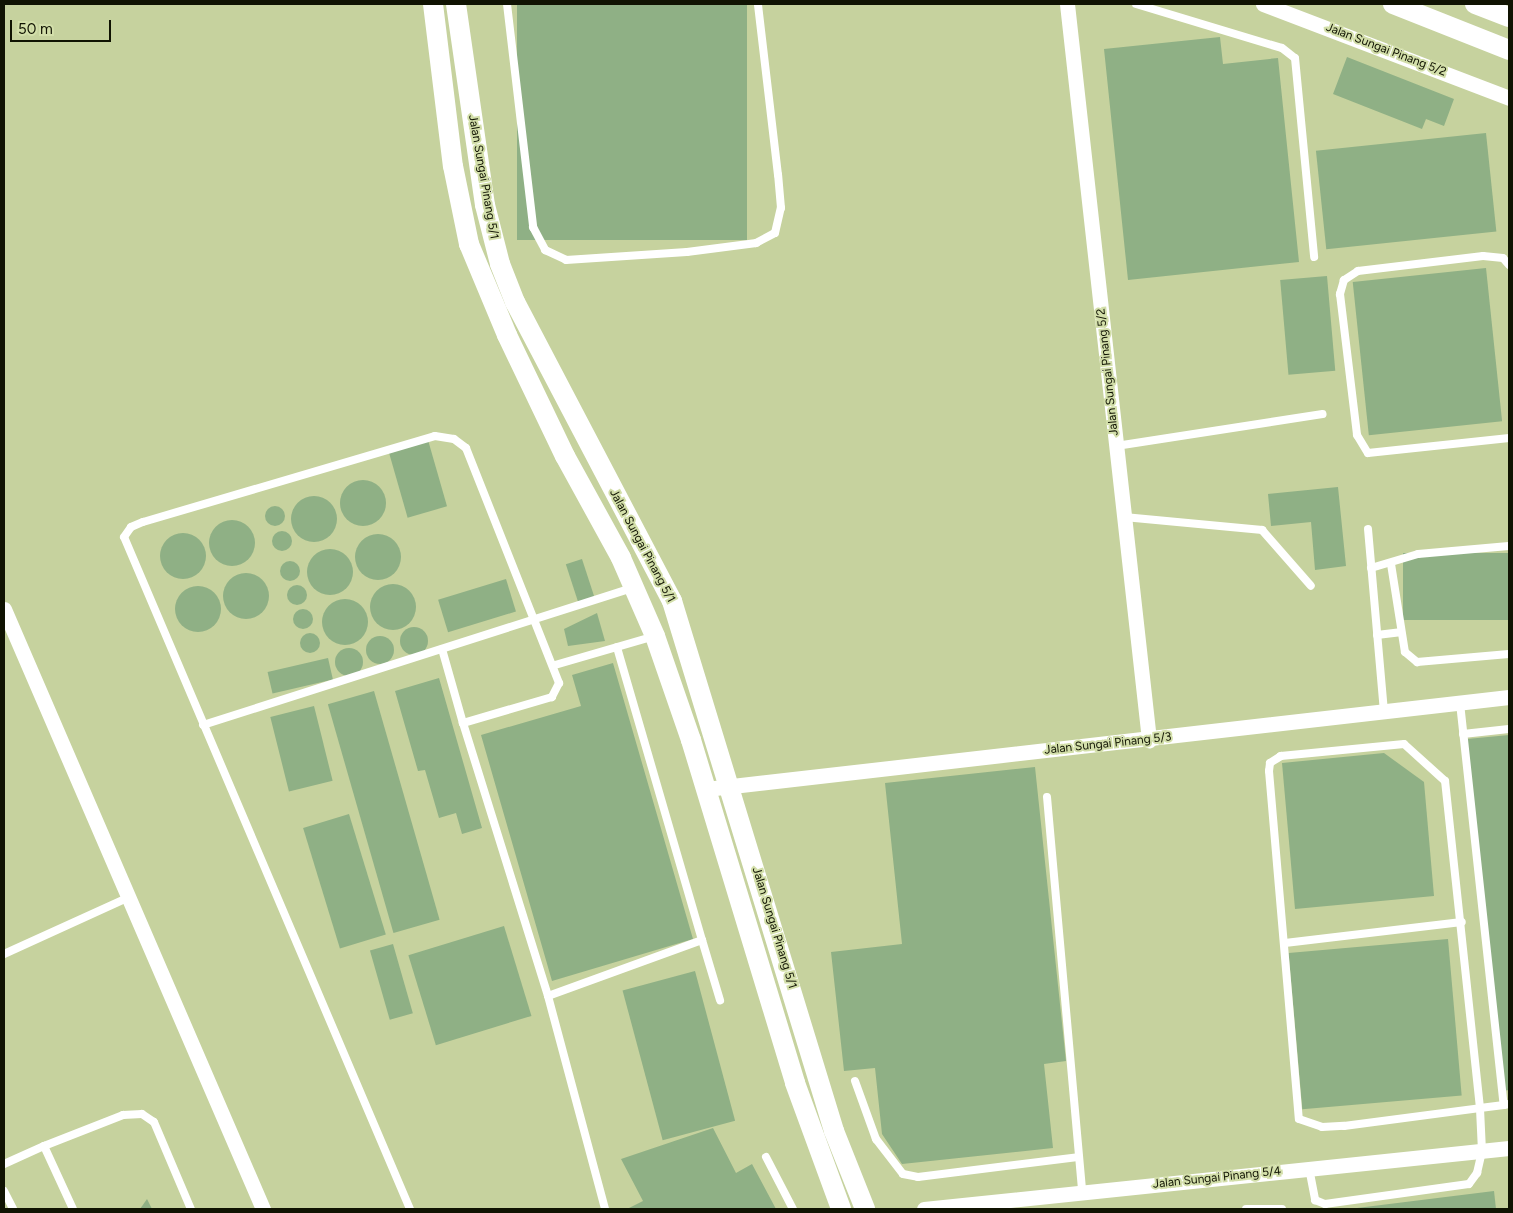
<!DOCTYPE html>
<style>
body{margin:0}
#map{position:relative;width:1513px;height:1213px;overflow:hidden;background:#c6d29e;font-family:Figtree,sans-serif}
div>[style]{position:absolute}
.building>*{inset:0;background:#8fb085;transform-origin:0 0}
.round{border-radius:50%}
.service>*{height:8px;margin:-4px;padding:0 4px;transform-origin:4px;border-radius:4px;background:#fff}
.minor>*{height:15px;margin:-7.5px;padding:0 7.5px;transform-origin:7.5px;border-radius:7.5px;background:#fff}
.tertiary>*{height:20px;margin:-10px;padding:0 10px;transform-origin:10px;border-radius:10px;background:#fff}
span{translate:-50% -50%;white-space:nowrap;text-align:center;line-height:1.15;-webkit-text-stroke:4px #d3dfaa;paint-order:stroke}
.street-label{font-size:12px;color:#101302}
.frame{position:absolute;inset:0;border:5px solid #101302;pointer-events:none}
.scale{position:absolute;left:10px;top:20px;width:101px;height:22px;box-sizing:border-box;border:2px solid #101302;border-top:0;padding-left:6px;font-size:15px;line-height:18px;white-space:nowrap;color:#101302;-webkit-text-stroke:4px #d3dfaa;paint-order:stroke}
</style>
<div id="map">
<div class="building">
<div style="left:517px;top:4px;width:230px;height:236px"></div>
<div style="clip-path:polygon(1220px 37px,1223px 64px,1278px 58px,1299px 262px,1128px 280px,1104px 49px)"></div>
<div style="clip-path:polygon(1347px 57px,1454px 99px,1444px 126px,1426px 119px,1422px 129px,1333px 94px)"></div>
<div style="left:1486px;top:133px;width:99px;height:171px;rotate:84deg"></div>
<div style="left:1486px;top:268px;width:154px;height:134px;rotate:84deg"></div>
<div style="left:1327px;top:276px;width:95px;height:47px;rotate:85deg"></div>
<div style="left:428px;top:440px;width:69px;height:41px;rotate:74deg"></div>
<div class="round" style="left:340px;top:480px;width:46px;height:46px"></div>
<div style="clip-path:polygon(1338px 487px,1346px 566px,1315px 570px,1311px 522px,1271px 526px,1268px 494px)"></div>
<div class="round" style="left:291px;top:496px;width:46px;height:46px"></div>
<div class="round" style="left:265px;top:506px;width:20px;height:20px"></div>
<div class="round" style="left:209px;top:520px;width:46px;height:46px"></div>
<div class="round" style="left:272px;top:531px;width:20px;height:20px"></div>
<div class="round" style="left:160px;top:533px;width:46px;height:46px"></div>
<div class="round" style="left:355px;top:534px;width:46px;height:46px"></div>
<div class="round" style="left:307px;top:549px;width:46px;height:46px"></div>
<div style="left:1509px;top:553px;width:67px;height:106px;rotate:90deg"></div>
<div style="left:582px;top:559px;width:40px;height:17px;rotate:72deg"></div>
<div class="round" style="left:280px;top:561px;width:20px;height:20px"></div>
<div class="round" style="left:223px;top:573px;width:46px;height:46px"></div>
<div style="left:506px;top:579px;width:34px;height:71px;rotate:73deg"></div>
<div class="round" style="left:370px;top:584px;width:46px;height:46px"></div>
<div class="round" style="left:287px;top:585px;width:20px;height:20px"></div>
<div class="round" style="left:175px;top:586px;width:46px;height:46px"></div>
<div class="round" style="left:322px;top:599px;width:46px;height:46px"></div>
<div class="round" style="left:293px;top:609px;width:20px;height:20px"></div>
<div style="clip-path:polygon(597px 613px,605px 641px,568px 646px,564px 629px)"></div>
<div class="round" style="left:400px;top:627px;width:28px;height:28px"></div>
<div class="round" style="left:300px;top:633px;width:20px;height:20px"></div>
<div class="round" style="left:366px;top:636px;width:28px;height:28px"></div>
<div class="round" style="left:335px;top:648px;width:28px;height:28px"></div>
<div style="left:328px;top:658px;width:22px;height:62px;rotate:77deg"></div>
<div style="clip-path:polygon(613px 663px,693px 939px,552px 981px,481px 735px,581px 706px,572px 675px)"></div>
<div style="clip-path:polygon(439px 678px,482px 828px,462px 834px,456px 813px,439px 818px,425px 770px,418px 771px,395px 691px)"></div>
<div style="left:374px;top:691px;width:238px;height:48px;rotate:74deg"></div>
<div style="left:314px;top:706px;width:77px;height:45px;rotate:76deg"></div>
<div style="clip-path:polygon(1509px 735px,1509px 1090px,1503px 1091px,1467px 739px)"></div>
<div style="clip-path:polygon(1384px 753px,1424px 782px,1434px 896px,1295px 909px,1282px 763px)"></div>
<div style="clip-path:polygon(1035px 767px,1066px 1061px,1044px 1064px,1053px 1148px,902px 1164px,882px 1134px,875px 1068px,844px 1071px,831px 952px,902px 944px,885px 783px)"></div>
<div style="left:349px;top:814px;width:126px;height:48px;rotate:73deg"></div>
<div style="left:504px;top:926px;width:94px;height:100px;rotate:73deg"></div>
<div style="left:1448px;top:939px;width:157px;height:160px;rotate:85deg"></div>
<div style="left:393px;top:944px;width:72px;height:24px;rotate:74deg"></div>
<div style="left:695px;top:971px;width:155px;height:75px;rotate:75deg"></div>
<div style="clip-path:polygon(713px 1128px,736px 1173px,752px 1164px,776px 1209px,627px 1209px,643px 1201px,621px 1159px)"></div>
<div style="clip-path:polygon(1494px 1191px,1496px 1209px,1357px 1209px,1357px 1208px)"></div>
<div style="clip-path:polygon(147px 1199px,152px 1209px,140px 1209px)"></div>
</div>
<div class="service">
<div style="left:507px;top:4px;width:225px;rotate:83.3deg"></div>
<div style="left:533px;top:227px;width:26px;rotate:62deg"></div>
<div style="left:545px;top:250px;width:23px;rotate:25deg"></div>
<div style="left:566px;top:260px;width:121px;rotate:-3.8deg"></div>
<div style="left:687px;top:252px;width:70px;rotate:-7.4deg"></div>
<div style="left:756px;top:243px;width:21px;rotate:-28deg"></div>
<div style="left:775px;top:233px;width:26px;rotate:-77deg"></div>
<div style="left:781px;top:208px;width:33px;rotate:-95deg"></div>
<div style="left:778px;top:175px;width:172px;rotate:-96.7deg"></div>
<div style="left:1136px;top:4px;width:152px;rotate:16.8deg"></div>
<div style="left:1282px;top:48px;width:16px;rotate:38deg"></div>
<div style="left:1295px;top:58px;width:200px;rotate:84.5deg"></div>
<div style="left:1509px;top:265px;width:9px;rotate:-131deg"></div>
<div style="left:1503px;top:258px;width:20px;rotate:-174deg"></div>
<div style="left:1483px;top:256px;width:126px;rotate:173.2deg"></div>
<div style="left:1358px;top:271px;width:17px;rotate:147deg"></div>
<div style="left:1344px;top:280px;width:15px;rotate:106deg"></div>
<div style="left:1340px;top:294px;width:142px;rotate:83.1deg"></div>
<div style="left:1357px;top:435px;width:21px;rotate:59deg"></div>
<div style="left:1368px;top:453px;width:142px;rotate:-6.1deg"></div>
<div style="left:1116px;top:446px;width:209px;rotate:-8.8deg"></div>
<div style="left:1124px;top:517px;width:139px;rotate:5.4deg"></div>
<div style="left:1262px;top:530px;width:74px;rotate:48.8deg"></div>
<div style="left:1368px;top:529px;width:184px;rotate:85deg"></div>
<div style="left:1391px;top:564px;width:89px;rotate:81deg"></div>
<div style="left:1405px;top:652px;width:16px;rotate:40deg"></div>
<div style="left:1417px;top:662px;width:92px;rotate:-5deg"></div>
<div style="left:1371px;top:568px;width:49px;rotate:-16.6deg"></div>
<div style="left:1418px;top:554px;width:91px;rotate:-5deg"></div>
<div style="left:1377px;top:635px;width:23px;rotate:-7deg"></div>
<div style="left:442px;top:649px;width:77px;rotate:74.2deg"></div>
<div style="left:555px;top:665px;width:104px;rotate:-16.2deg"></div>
<div style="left:1460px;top:703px;width:404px;rotate:83.8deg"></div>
<div style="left:203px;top:725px;width:450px;rotate:-17.7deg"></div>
<div style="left:1463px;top:734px;width:46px;rotate:-6.2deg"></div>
<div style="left:1047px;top:797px;width:397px;rotate:84.9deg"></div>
<div style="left:702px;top:940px;width:63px;rotate:73.3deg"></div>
<div style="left:1285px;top:943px;width:178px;rotate:-6.8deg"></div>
<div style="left:4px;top:954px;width:135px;rotate:-24.5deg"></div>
<div style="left:548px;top:996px;width:164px;rotate:-20deg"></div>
<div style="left:702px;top:940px;width:305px;rotate:-106.2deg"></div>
<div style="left:855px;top:1081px;width:62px;rotate:70.1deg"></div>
<div style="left:876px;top:1139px;width:44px;rotate:52.4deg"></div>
<div style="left:903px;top:1174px;width:15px;rotate:11deg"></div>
<div style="left:918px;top:1177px;width:161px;rotate:-7.1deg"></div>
<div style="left:44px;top:1146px;width:85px;rotate:-21.4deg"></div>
<div style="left:123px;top:1115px;width:19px;rotate:-3deg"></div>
<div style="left:142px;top:1114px;width:14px;rotate:34deg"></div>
<div style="left:154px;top:1122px;width:95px;rotate:67deg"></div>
<div style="left:766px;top:1157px;width:59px;rotate:62.6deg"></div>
<div style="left:4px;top:1164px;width:44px;rotate:-24.2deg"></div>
<div style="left:44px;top:1146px;width:69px;rotate:65.3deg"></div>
<div style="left:1309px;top:1168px;width:33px;rotate:79deg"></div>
<div style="left:1315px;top:1200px;width:11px;rotate:22deg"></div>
<div style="left:1325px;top:1204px;width:145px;rotate:-7.9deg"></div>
<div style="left:1469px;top:1184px;width:14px;rotate:-54deg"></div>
<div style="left:1477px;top:1173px;width:23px;rotate:-77deg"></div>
<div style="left:1482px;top:1151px;width:43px;rotate:-92.7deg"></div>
<div style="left:1480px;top:1108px;width:329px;rotate:-96.1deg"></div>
<div style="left:1445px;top:781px;width:55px;rotate:-137.9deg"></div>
<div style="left:1404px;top:744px;width:124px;rotate:174.4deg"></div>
<div style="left:1281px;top:756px;width:13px;rotate:148deg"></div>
<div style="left:1270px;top:763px;width:8px;rotate:97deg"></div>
<div style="left:1269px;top:771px;width:349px;rotate:85.1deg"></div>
<div style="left:1299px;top:1119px;width:24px;rotate:19deg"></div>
<div style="left:1322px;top:1127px;width:22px;rotate:-3deg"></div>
<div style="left:1344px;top:1126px;width:137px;rotate:-7.5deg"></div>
<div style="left:1480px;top:1108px;width:24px;rotate:-7deg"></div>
<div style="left:1504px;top:1105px;width:5px;rotate:-11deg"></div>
<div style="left:4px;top:1191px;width:20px;rotate:63deg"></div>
<div style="left:410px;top:1209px;width:730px;rotate:-113.05deg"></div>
<div style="left:124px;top:537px;width:12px;rotate:-55deg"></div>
<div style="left:131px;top:527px;width:13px;rotate:-23deg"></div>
<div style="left:143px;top:522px;width:304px;rotate:-16.4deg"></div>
<div style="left:435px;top:436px;width:19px;rotate:9deg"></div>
<div style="left:454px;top:439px;width:15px;rotate:37deg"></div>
<div style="left:466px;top:448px;width:253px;rotate:68.4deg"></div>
<div style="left:559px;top:683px;width:16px;rotate:117deg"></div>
<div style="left:552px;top:697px;width:93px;rotate:163.7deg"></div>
<div style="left:463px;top:723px;width:286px;rotate:72.7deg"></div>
<div style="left:548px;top:996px;width:220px;rotate:75deg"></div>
<div style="left:1246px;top:1209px;width:36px"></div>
</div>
<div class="minor">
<div style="left:1067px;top:4px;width:741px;rotate:83.64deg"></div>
<div style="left:1263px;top:4px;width:263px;rotate:20.9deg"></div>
<div style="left:4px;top:609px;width:654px;rotate:66.65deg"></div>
<div style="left:706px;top:789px;width:808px;rotate:-6.54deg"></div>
<div style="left:924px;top:1209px;width:588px;rotate:-5.95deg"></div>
</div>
<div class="tertiary">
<div style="left:433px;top:4px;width:163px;rotate:83deg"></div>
<div style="left:453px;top:166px;width:80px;rotate:78.4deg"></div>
<div style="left:469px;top:244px;width:99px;rotate:67.3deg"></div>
<div style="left:507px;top:335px;width:134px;rotate:64.4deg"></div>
<div style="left:565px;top:456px;width:116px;rotate:61.2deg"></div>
<div style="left:621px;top:558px;width:85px;rotate:66.4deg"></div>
<div style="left:655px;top:636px;width:110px;rotate:70.9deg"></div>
<div style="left:691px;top:740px;width:358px;rotate:73.1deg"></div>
<div style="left:795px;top:1083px;width:134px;rotate:69.9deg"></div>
<div style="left:456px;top:4px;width:203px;rotate:81.8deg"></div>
<div style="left:485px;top:205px;width:61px;rotate:75.7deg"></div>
<div style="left:500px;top:264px;width:41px;rotate:68.5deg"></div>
<div style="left:515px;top:302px;width:338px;rotate:62.3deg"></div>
<div style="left:672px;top:601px;width:554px;rotate:73deg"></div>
<div style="left:834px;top:1131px;width:84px;rotate:68.3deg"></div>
<div style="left:1393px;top:4px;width:125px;rotate:21.6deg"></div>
<div style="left:1475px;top:4px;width:36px;rotate:21deg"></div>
</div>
<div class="street-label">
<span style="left:1386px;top:50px;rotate:21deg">Jalan Sungai Pinang 5/2</span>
<span style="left:483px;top:177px;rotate:80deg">Jalan Sungai Pinang 5/1</span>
<span style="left:1108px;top:372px;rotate:-96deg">Jalan Sungai Pinang 5/2</span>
<span style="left:642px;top:546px;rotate:62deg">Jalan Sungai Pinang 5/1</span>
<span style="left:1108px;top:744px;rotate:-6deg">Jalan Sungai Pinang 5/3</span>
<span style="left:774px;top:928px;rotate:73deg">Jalan Sungai Pinang 5/1</span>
<span style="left:1217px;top:1178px;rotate:-6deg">Jalan Sungai Pinang 5/4</span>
</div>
<div class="frame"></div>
<div class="scale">50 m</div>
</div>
